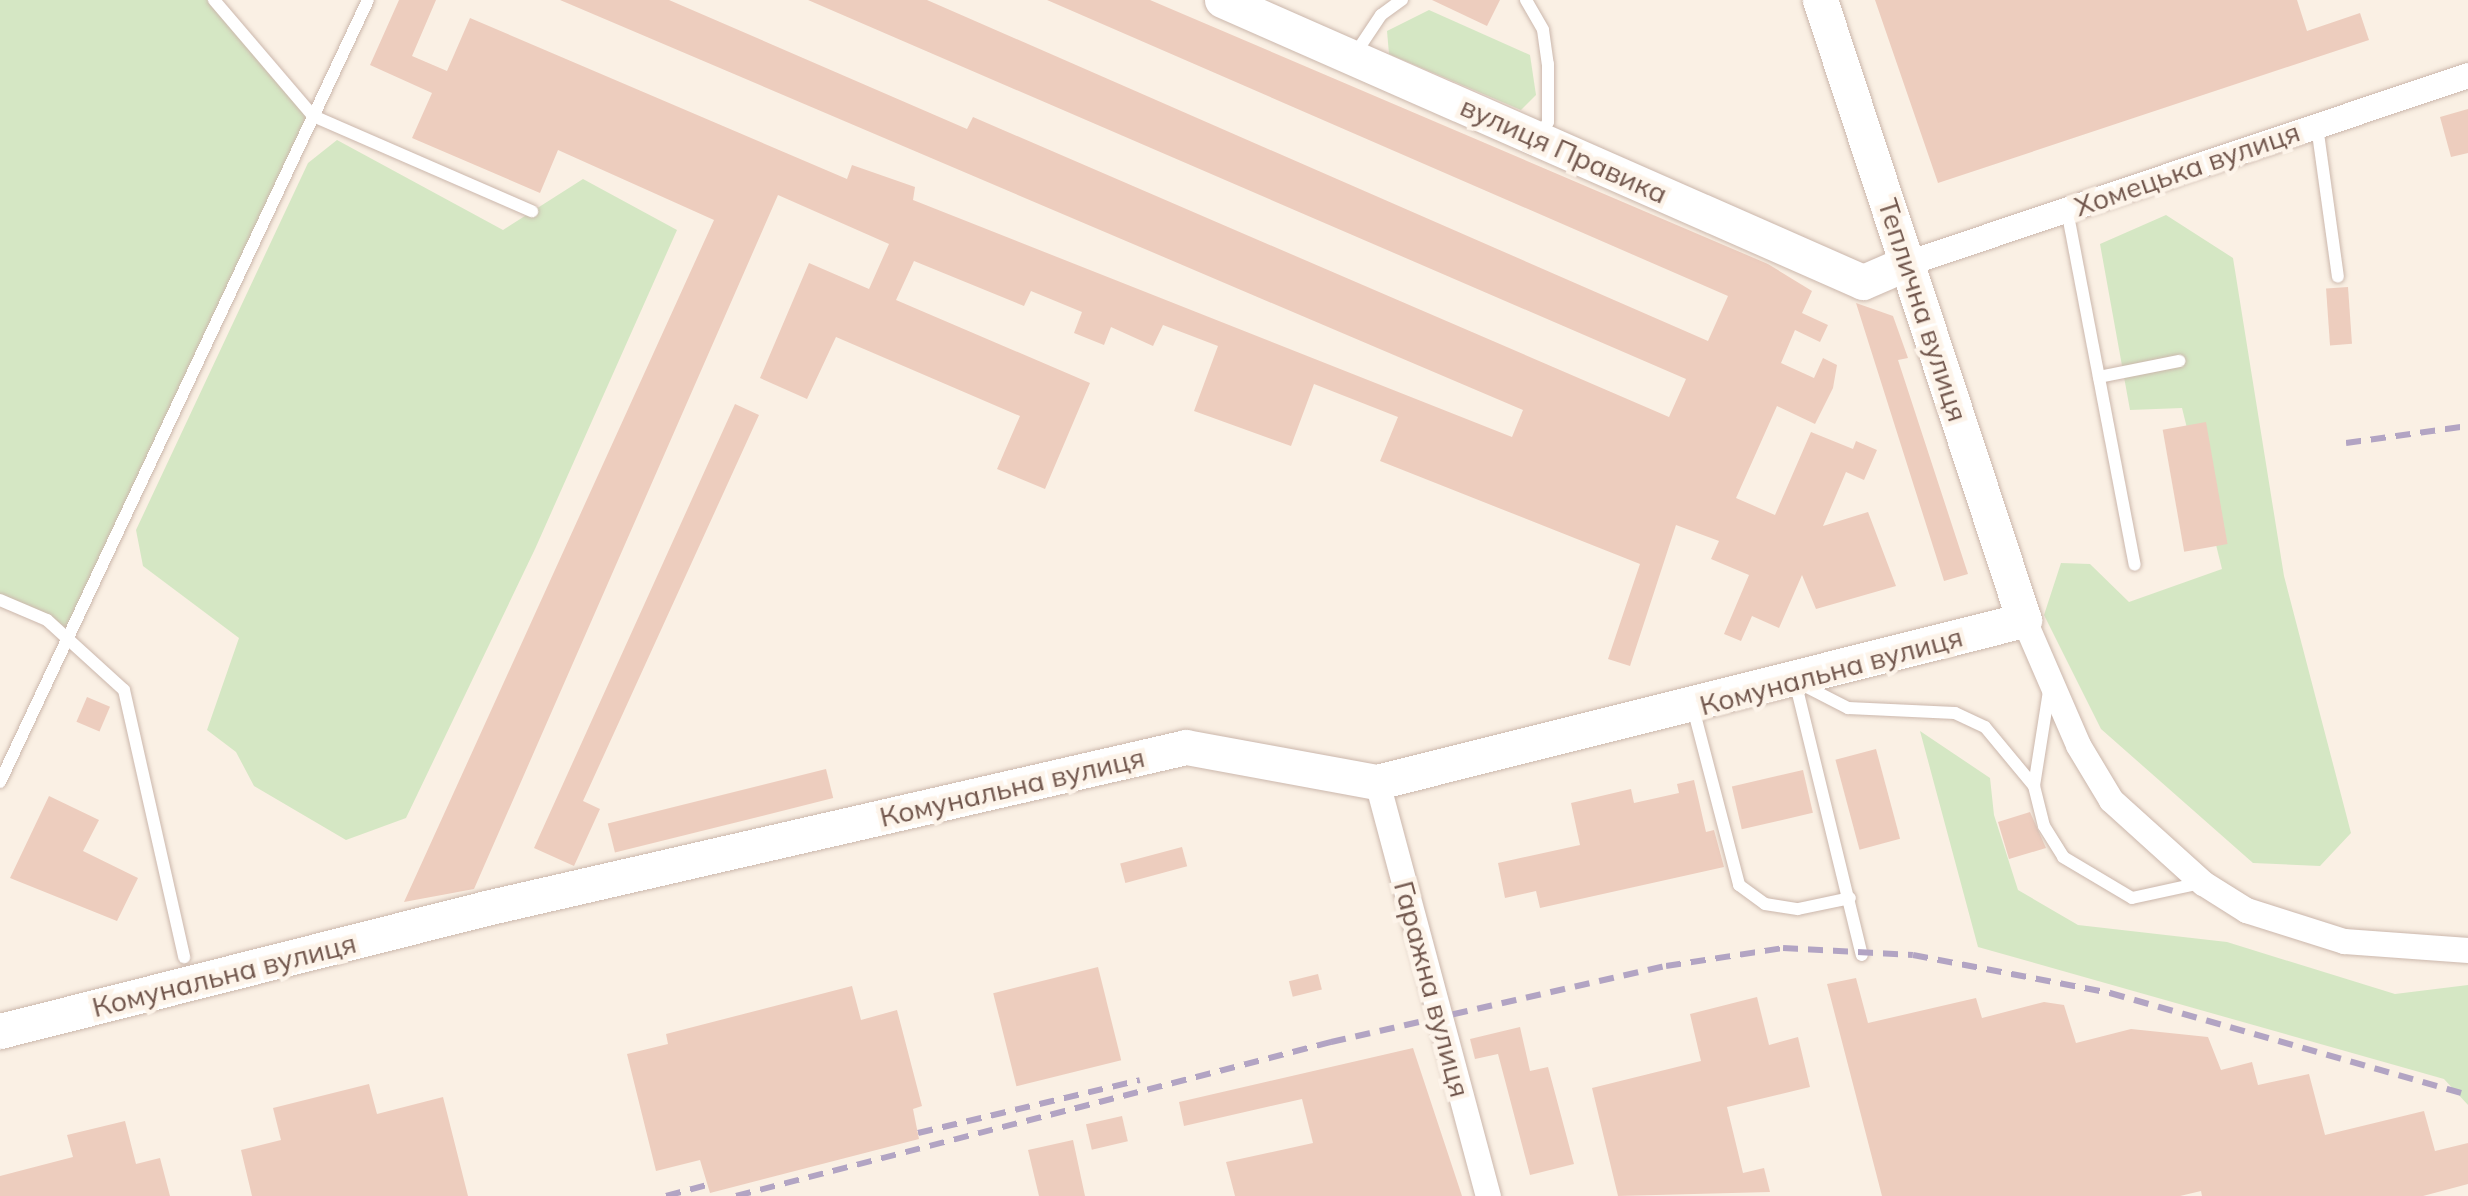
<!DOCTYPE html>
<meta charset="utf-8">
<style>
body{margin:0}
#map{position:relative;width:2468px;height:1196px;overflow:hidden;background:#faf0e4;font-family:Mulish,sans-serif}
div>[style]{position:absolute}
.green>*{inset:0;background:#d5e7c4}
.building>*{inset:0;background:#edcdbe;transform-origin:0 0}
.roads{filter:drop-shadow(0 0 2px #cbb7ac) drop-shadow(0 0 2px #cbb7ac)}
.lane>*{height:12px;margin:-6px;padding:0 6px;transform-origin:6px;border-radius:6px;background:#fff}
.street>*{height:25px;margin:-12.5px;padding:0 12.5px;transform-origin:12.5px;border-radius:12.5px;background:#fff}
.secondary>*{height:35px;margin:-17.5px;padding:0 17.5px;transform-origin:17.5px;border-radius:17.5px;background:#fff}
.rail>*{height:6px;margin-top:-3px;transform-origin:0;background:repeating-linear-gradient(90deg,#b2a4c3 0 15px,transparent 0 25px)}
span{translate:-50% -50%;white-space:nowrap;text-align:center;line-height:1.15;-webkit-text-stroke:9px #fdf4ea;paint-order:stroke}
.street-label{font-size:28px;color:#71564c}
</style>
<div id="map">
<div class="green">
<div style="clip-path:polygon(0 0,214px 0,313px 116px,65px 639px,47px 620px,0 600px)"></div>
<div style="clip-path:polygon(1429px 10px,1530px 55px,1536px 95px,1521px 110px,1389px 54px,1387px 31px)"></div>
<div style="clip-path:polygon(337px 140px,503px 230px,583px 179px,677px 230px,535px 549px,406px 818px,346px 840px,254px 786px,236px 752px,207px 730px,239px 638px,143px 566px,136px 530px,308px 163px)"></div>
<div style="clip-path:polygon(2166px 215px,2233px 258px,2284px 576px,2351px 833px,2320px 866px,2253px 863px,2101px 729px,2044px 615px,2061px 563px,2090px 564px,2129px 602px,2222px 569px,2182px 408px,2130px 410px,2100px 244px)"></div>
<div style="clip-path:polygon(1920px 731px,1990px 778px,1994px 815px,2018px 890px,2078px 925px,2227px 942px,2395px 994px,2468px 985px,2468px 1105px,2444px 1079px,1978px 947px)"></div>
</div>
<div class="building">
<div style="clip-path:polygon(399px 0,436px 0,412px 56px,447px 71px,470px 18px,847px 179px,852px 165px,915px 187px,913px 200px,1512px 437px,1523px 410px,560px 0,669px 0,967px 129px,973px 117px,1669px 417px,1686px 379px,808px 0,927px 0,1708px 341px,1728px 296px,1047px 0,1150px 0,1768px 264px,1812px 291px,1802px 313px,1828px 325px,1820px 342px,1795px 330px,1781px 363px,1814px 378px,1823px 358px,1837px 365px,1833px 388px,1815px 424px,1777px 406px,1736px 498px,1775px 515px,1811px 432px,1853px 449px,1856px 441px,1877px 450px,1864px 480px,1846px 472px,1823px 526px,1868px 512px,1896px 586px,1816px 609px,1802px 575px,1779px 628px,1752px 616px,1741px 641px,1724px 634px,1749px 575px,1711px 559px,1719px 541px,1676px 525px,1630px 666px,1608px 659px,1640px 564px,1380px 461px,1398px 417px,1314px 384px,1291px 446px,1194px 411px,1218px 346px,1163px 325px,1153px 346px,1111px 327px,1104px 345px,1074px 333px,1082px 312px,1031px 291px,1024px 306px,914px 261px,896px 300px,1090px 383px,1045px 489px,997px 469px,1020px 416px,836px 337px,807px 399px,760px 378px,809px 263px,869px 289px,889px 244px,778px 195px,474px 889px,404px 902px,714px 220px,558px 150px,540px 193px,412px 138px,432px 93px,370px 65px)"></div>
<div style="clip-path:polygon(1432px 0,1500px 0,1487px 26px)"></div>
<div style="clip-path:polygon(1875px 0,2297px 0,2307px 31px,2360px 13px,2369px 40px,1938px 183px)"></div>
<div style="clip-path:polygon(2468px 109px,2468px 153px,2451px 157px,2440px 117px)"></div>
<div style="left:2348px;top:287px;width:57px;height:22px;rotate:86deg"></div>
<div style="clip-path:polygon(1856px 303px,1893px 316px,1908px 358px,1898px 360px,1968px 574px,1944px 581px)"></div>
<div style="clip-path:polygon(735px 404px,759px 415px,583px 801px,600px 809px,574px 866px,534px 848px)"></div>
<div style="left:2206px;top:422px;width:124px;height:44px;rotate:80deg"></div>
<div style="left:87px;top:697px;width:25px;height:27px;rotate:23deg"></div>
<div style="left:1876px;top:749px;width:93px;height:42px;rotate:75deg"></div>
<div style="left:826px;top:769px;width:30px;height:225px;rotate:76deg"></div>
<div style="left:1803px;top:770px;width:44px;height:73px;rotate:77deg"></div>
<div style="clip-path:polygon(1694px 780px,1706px 832px,1714px 830px,1724px 867px,1540px 908px,1536px 891px,1505px 898px,1498px 863px,1580px 845px,1571px 803px,1631px 789px,1634px 803px,1679px 793px,1677px 784px)"></div>
<div style="clip-path:polygon(49px 796px,99px 820px,83px 851px,138px 878px,117px 921px,10px 878px)"></div>
<div style="clip-path:polygon(2030px 812px,2046px 848px,2009px 859px,1998px 822px)"></div>
<div style="left:1182px;top:847px;width:20px;height:64px;rotate:75deg"></div>
<div style="left:1098px;top:967px;width:96px;height:108px;rotate:76deg"></div>
<div style="left:1318px;top:974px;width:16px;height:30px;rotate:76deg"></div>
<div style="clip-path:polygon(1856px 978px,1868px 1023px,1976px 998px,1982px 1018px,2044px 1002px,2064px 1005px,2076px 1043px,2131px 1029px,2208px 1037px,2221px 1070px,2252px 1062px,2258px 1085px,2309px 1074px,2325px 1135px,2424px 1111px,2435px 1151px,2468px 1143px,2468px 1184px,2423px 1196px,2202px 1196px,2201px 1191px,2180px 1196px,1882px 1196px,1827px 984px)"></div>
<div style="clip-path:polygon(852px 986px,861px 1020px,897px 1010px,922px 1106px,913px 1109px,919px 1139px,710px 1193px,700px 1160px,656px 1171px,627px 1054px,668px 1044px,666px 1034px)"></div>
<div style="clip-path:polygon(1757px 997px,1769px 1045px,1798px 1037px,1810px 1087px,1727px 1107px,1743px 1173px,1764px 1168px,1770px 1192px,1618px 1196px,1592px 1088px,1701px 1061px,1690px 1014px)"></div>
<div style="clip-path:polygon(1520px 1027px,1530px 1071px,1548px 1067px,1574px 1164px,1530px 1175px,1498px 1054px,1475px 1059px,1470px 1039px)"></div>
<div style="clip-path:polygon(1413px 1048px,1462px 1196px,1235px 1196px,1226px 1162px,1313px 1143px,1302px 1099px,1184px 1126px,1179px 1102px)"></div>
<div style="clip-path:polygon(369px 1084px,377px 1114px,443px 1097px,468px 1196px,252px 1196px,241px 1150px,281px 1140px,273px 1108px)"></div>
<div style="left:1122px;top:1116px;width:26px;height:37px;rotate:77deg"></div>
<div style="clip-path:polygon(125px 1121px,136px 1164px,160px 1158px,170px 1196px,0 1196px,0 1176px,73px 1157px,67px 1135px)"></div>
<div style="clip-path:polygon(1073px 1140px,1085px 1196px,1039px 1196px,1028px 1150px)"></div>
</div>
<div class="roads">
<div class="lane">
<div style="left:214px;top:0;width:153px;rotate:49.5deg"></div>
<div style="left:313px;top:116px;width:239px;rotate:23.5deg"></div>
<div style="left:1526px;top:0;width:34px;rotate:60deg"></div>
<div style="left:1543px;top:30px;width:34px;rotate:82deg"></div>
<div style="left:1548px;top:64px;width:58px;rotate:90deg"></div>
<div style="left:1548px;top:122px;width:17px;rotate:121deg"></div>
<div style="left:1355px;top:54px;width:47px;rotate:-56.3deg"></div>
<div style="left:1381px;top:15px;width:26px;rotate:-36deg"></div>
<div style="left:2317px;top:126px;width:152px;rotate:82.1deg"></div>
<div style="left:2067px;top:210px;width:361px;rotate:79.2deg"></div>
<div style="left:2099px;top:377px;width:82px;rotate:-11.3deg"></div>
<div style="left:0;top:600px;width:51px;rotate:23.1deg"></div>
<div style="left:47px;top:620px;width:104px;rotate:42.3deg"></div>
<div style="left:124px;top:690px;width:274px;rotate:77.3deg"></div>
<div style="left:1795px;top:681px;width:282px;rotate:76.3deg"></div>
<div style="left:1801px;top:684px;width:53px;rotate:27.1deg"></div>
<div style="left:1848px;top:708px;width:107px;rotate:2.7deg"></div>
<div style="left:1955px;top:713px;width:33px;rotate:25deg"></div>
<div style="left:1985px;top:727px;width:77px;rotate:50.3deg"></div>
<div style="left:2049px;top:691px;width:96px;rotate:99deg"></div>
<div style="left:2034px;top:786px;width:41px;rotate:76deg"></div>
<div style="left:2044px;top:826px;width:36px;rotate:58deg"></div>
<div style="left:2063px;top:857px;width:80px;rotate:30.7deg"></div>
<div style="left:2132px;top:898px;width:71px;rotate:-12.3deg"></div>
<div style="left:1693px;top:708px;width:183px;rotate:75.4deg"></div>
<div style="left:1739px;top:885px;width:32px;rotate:36deg"></div>
<div style="left:1765px;top:904px;width:33px;rotate:9deg"></div>
<div style="left:1798px;top:909px;width:53px;rotate:-11.9deg"></div>
<div style="left:0;top:782px;width:864px;rotate:-64.8deg"></div>
</div>
<div class="street">
<div style="left:1907px;top:263px;width:592px;rotate:-18.53deg"></div>
<div style="left:2024px;top:620px;width:136px;rotate:66.6deg"></div>
<div style="left:2078px;top:745px;width:64px;rotate:59deg"></div>
<div style="left:2111px;top:800px;width:124px;rotate:42.1deg"></div>
<div style="left:2203px;top:883px;width:51px;rotate:32.1deg"></div>
<div style="left:2246px;top:910px;width:103px;rotate:17.6deg"></div>
<div style="left:2344px;top:941px;width:124px;rotate:4.2deg"></div>
<div style="left:1377px;top:782px;width:429px;rotate:75deg"></div>
</div>
<div class="secondary">
<div style="left:1222px;top:0;width:700px;rotate:23.75deg"></div>
<div style="left:1863px;top:282px;width:48px;rotate:-23.4deg"></div>
<div style="left:0;top:1031px;width:501px;rotate:-14.2deg"></div>
<div style="left:486px;top:908px;width:718px;rotate:-12.95deg"></div>
<div style="left:1186px;top:747px;width:194px;rotate:10.4deg"></div>
<div style="left:1377px;top:782px;width:667px;rotate:-14.06deg"></div>
<div style="left:2024px;top:620px;width:653px;rotate:-108.21deg"></div>
</div>
</div>
<div class="rail">
<div style="left:2346px;top:443px;width:123px;rotate:-7.9deg"></div>
<div style="left:918px;top:1133px;width:228px;rotate:-13.4deg"></div>
<div style="left:666px;top:1196px;width:42px;rotate:-15deg"></div>
<div style="left:736px;top:1196px;width:615px;rotate:-14.51deg"></div>
<div style="left:1331px;top:1042px;width:344px;rotate:-12.8deg"></div>
<div style="left:1666px;top:966px;width:118px;rotate:-8.7deg"></div>
<div style="left:1783px;top:948px;width:130px;rotate:3.1deg"></div>
<div style="left:1913px;top:955px;width:201px;rotate:10.9deg"></div>
<div style="left:2110px;top:993px;width:372px;rotate:15.9deg"></div>
</div>
<div class="street-label">
<span style="left:1564px;top:150px;rotate:24deg">вулиця Правика</span>
<span style="left:2187px;top:169px;rotate:-19deg">Хомецька вулиця</span>
<span style="left:1923px;top:310px;rotate:72deg">Теплична вулиця</span>
<span style="left:1831px;top:671px;rotate:-15deg">Комунальна вулиця</span>
<span style="left:1012px;top:787px;rotate:-13deg">Комунальна вулиця</span>
<span style="left:224px;top:975px;rotate:-14deg">Комунальна вулиця</span>
<span style="left:1432px;top:989px;rotate:75deg">Гаражна вулиця</span>
</div>
</div>
